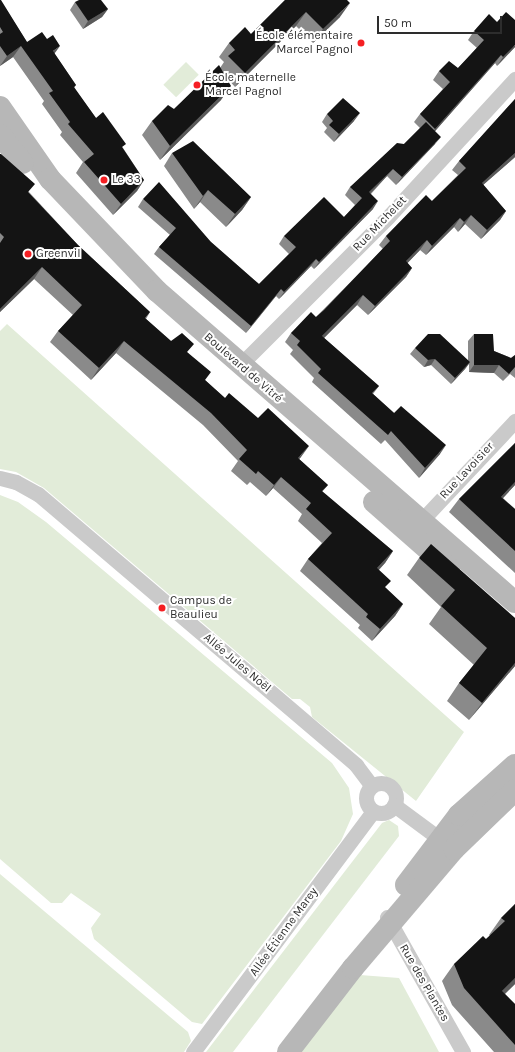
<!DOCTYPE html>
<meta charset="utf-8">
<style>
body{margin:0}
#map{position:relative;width:515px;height:1052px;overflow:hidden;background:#fff;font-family:Karla,sans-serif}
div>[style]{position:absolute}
.green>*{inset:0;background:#e2ecd9;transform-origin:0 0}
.minor>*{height:15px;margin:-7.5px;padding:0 7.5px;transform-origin:7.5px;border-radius:7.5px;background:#cacaca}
.minor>.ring{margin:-7.5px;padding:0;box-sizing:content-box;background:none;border:15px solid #cacaca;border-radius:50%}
.secondary>*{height:22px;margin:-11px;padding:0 11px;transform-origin:11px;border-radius:11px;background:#b7b7b7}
.wall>*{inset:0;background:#8a8a8a}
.shaded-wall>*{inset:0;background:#5a5a5a}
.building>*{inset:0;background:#141414}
.dots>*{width:11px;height:11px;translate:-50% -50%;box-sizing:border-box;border:2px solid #fff;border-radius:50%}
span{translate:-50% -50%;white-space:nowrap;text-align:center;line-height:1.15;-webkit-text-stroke:4px #fff;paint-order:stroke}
.poi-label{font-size:12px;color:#2d2d2d}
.right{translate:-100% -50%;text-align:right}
.left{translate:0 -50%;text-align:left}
.street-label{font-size:12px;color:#2d2d2d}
.scale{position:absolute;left:377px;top:16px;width:125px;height:18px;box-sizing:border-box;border:2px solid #2d2d2d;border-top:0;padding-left:5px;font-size:12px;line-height:14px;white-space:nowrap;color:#2d2d2d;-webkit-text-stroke:3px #fff;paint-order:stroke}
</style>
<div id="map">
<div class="green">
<div style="left:186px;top:62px;width:18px;height:32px;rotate:45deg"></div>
<div style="clip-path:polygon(7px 324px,464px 732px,416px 801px,312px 717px,310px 707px,300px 699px,292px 699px,44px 488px,16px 472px,0 469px,0 331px)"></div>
<div style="clip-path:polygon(0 495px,18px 502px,46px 522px,332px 763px,349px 788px,353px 814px,341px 841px,202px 1024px,192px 1022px,94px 939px,91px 928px,101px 914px,71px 893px,62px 903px,51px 903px,0 859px)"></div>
<div style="clip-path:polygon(389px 820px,398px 826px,399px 836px,233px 1052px,206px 1052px,382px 823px)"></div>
<div style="clip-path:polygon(0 874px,188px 1032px,191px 1041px,184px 1052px,0 1052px)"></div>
<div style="clip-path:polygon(360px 975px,399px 978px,439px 1052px,301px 1052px)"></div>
</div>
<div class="minor">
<div style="left:241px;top:364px;width:208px;rotate:-45deg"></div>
<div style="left:388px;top:217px;width:188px;rotate:-47.4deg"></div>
<div style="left:0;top:478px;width:16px;rotate:14deg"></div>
<div style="left:16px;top:482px;width:25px;rotate:29deg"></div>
<div style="left:38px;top:494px;width:418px;rotate:40.4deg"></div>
<div style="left:356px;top:765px;width:26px;rotate:53deg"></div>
<div style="left:420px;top:522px;width:139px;rotate:-46.8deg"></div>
<div class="ring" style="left:366px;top:783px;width:15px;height:15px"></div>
<div style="left:394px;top:805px;width:67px;rotate:36.5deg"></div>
<div style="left:387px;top:917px;width:155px;rotate:60.6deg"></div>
<div style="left:193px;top:1052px;width:301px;rotate:-53.2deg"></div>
</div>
<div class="secondary">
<div style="left:0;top:107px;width:88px;rotate:55.2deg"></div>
<div style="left:50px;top:179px;width:155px;rotate:46.3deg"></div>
<div style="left:157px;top:291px;width:474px;rotate:41deg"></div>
<div style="left:0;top:135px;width:36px;rotate:51deg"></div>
<div style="left:374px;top:502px;width:100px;rotate:41.3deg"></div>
<div style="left:406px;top:885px;width:88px;rotate:-52.9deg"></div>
<div style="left:459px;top:815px;width:75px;rotate:-41.8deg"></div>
<div style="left:288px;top:1052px;width:106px;rotate:-52.3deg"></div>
<div style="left:353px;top:968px;width:156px;rotate:-49.7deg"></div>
<div style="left:454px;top:849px;width:85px;rotate:-44deg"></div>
</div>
<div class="wall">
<div style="clip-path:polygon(0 0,27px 42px,54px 53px,76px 85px,74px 88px,96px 118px,123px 148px,144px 180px,137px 191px,113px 215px,76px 173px,83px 162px,60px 135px,62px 132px,42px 104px,44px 101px,13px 57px,0 66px)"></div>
<div style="clip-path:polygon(285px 0,340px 17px,313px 43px,296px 26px,235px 87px,227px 78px,221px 100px,160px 160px,142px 135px,152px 121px,174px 109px,220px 68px,224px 62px,219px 57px,229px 43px,251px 34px)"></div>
<div style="clip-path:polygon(75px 2px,108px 9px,102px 17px,83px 29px,70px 10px)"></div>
<div style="clip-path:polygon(474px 31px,515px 47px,497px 66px,495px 63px,435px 131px,435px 144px,396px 185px,387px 176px,371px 194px,373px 209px,314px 269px,311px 266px,279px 299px,276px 296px,246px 333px,154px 254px,159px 247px,170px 235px,138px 207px,143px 199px,211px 242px,259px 284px,289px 254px,279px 244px,284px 236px,344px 217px,355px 205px,345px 195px,350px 187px,404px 144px,420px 128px,414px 122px,420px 114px,443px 89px,433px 80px,439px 71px,458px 68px,477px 48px,468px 40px)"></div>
<div style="clip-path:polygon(515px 99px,515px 157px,483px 185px,506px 211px,500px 220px,481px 239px,465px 224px,458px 232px,454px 227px,426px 255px,420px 250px,407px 263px,412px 268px,406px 277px,368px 315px,357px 305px,324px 338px,379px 386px,373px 394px,440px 454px,419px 478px,385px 440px,381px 444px,312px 382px,314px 378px,290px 354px,293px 350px,285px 342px,291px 333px,316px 317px,383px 249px,379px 245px,386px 236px,432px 201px,458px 175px,452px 170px,459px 161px)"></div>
<div style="clip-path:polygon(327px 114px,354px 121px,334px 142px,324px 132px,327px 128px,322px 122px)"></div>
<div style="clip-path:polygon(172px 153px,251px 197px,242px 210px,226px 227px,200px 202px,194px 209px,164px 166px)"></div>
<div style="clip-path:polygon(0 154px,29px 192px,78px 245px,150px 312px,146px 319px,171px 341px,188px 353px,205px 380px,225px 398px,301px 457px,299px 459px,328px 485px,322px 492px,393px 551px,385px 563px,379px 570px,385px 588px,403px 604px,395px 616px,372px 641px,358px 628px,360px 625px,300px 571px,308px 559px,322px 543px,298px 521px,302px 514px,273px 488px,266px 496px,250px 482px,247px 485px,231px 471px,238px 461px,203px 425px,116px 353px,91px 380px,50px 342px,58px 331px,73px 315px,34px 279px,0 312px)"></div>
<div style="clip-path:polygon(474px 334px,494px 351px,511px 358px,515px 355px,515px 378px,510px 374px,503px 381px,494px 373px,469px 372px,469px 364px,465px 369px,451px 384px,431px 365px,424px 367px,410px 354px,415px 348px,468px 361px,468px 341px)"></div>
<div style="clip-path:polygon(515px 443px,515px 485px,503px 498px,515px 509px,515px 573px,449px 512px,459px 499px)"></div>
<div style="clip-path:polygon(419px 558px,515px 618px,515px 666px,469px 720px,447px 701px,459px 683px,474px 665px,429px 624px,441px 607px,407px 575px)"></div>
<div style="clip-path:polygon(515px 904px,515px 984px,505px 994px,515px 1004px,515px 1052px,494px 1052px,452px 1005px,442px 981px,454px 964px,486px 939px,490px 936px,489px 935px,501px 918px)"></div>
</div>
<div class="shaded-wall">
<div style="clip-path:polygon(350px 3px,340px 17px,313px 43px,323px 29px)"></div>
<div style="clip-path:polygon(108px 9px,102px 17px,83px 29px,88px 21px)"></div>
<div style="clip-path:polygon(306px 12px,296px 26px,235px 87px,245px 73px)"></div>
<div style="clip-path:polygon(515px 45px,515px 47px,497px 66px,503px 57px)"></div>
<div style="clip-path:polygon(21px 46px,13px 57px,0 66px,7px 56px)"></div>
<div style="clip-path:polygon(60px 46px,52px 57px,53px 51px)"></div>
<div style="clip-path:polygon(501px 55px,495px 63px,429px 138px,435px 129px)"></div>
<div style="clip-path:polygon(231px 86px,221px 100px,160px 160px,170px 146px)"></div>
<div style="clip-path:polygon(360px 113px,354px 121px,334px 142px,339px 134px)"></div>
<div style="clip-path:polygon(441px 137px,435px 144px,396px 185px,402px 177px)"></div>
<div style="clip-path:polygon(515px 153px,515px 157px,514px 158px,475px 192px,482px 183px)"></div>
<div style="clip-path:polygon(393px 169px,387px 176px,364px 200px,369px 192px)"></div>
<div style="clip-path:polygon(144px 180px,137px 191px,113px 215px,121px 204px)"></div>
<div style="clip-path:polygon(208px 190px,200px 202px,194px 209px,203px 196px)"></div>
<div style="clip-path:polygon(251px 197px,242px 210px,226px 227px,235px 214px)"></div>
<div style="clip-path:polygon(378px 201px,373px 209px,314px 269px,319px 262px)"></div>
<div style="clip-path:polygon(506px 211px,500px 220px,481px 239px,487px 230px)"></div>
<div style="clip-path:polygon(471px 215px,465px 224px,458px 232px,464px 222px)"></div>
<div style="clip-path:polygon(460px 218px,454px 227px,426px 255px,432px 246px)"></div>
<div style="clip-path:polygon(427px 240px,420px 250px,400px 271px,406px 261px)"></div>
<div style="clip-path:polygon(316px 259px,311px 266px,279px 299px,284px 292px)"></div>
<div style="clip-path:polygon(42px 267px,34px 279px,0 312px,0 309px)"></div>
<div style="clip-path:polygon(412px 268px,406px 277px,368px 315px,375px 306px)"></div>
<div style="clip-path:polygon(281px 289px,276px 296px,246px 333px,251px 326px)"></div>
<div style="clip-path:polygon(363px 295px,357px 305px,316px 346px,322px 336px)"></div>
<div style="clip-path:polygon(124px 341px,116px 353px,91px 380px,99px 368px)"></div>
<div style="clip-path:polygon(435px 359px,431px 365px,424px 367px,428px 360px)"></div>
<div style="clip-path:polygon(470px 362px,465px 369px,451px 384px,455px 378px)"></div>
<div style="clip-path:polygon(474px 365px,499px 365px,494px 373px,469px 372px)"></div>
<div style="clip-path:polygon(446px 445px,440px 454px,419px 478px,425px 468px)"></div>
<div style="clip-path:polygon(309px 446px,301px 457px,290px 469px,298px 458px)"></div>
<div style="clip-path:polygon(281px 477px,273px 488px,266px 496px,274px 485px)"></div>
<div style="clip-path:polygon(515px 482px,515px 485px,492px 510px,501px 497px)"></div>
<div style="clip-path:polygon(393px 551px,385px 563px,369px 580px,377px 568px)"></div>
<div style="clip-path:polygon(403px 604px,395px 616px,372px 641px,380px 629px)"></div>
<div style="clip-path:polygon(515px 663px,515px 666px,469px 720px,482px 703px)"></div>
<div style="clip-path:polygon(515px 978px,515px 984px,490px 1008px,502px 991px)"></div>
</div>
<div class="building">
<div style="clip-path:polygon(0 0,1px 0,27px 42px,42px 32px,47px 39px,53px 35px,60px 46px,53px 51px,76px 85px,74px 87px,96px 118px,103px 112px,126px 144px,122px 147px,144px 180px,121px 204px,84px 162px,94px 154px,68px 124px,70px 122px,49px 93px,53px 91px,21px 46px,7px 56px,0 46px,0 34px,3px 32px,0 27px)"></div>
<div style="clip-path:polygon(79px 0,101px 0,108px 9px,88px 21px,75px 2px)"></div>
<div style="clip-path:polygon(285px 0,347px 0,350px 3px,323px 29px,306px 12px,245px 73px,228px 56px,235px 50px,229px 43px,245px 27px,251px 34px)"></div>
<div style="clip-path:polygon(506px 12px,515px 20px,515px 45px,503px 57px,501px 55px,435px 129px,420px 114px,450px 82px,439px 71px,449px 61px,458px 68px,484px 40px,474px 31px,489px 14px,497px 22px)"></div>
<div style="clip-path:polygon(219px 65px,231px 86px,170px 146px,152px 121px,168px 105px,174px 109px)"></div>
<div style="clip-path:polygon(343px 98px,360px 113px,339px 134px,329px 125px,333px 121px,327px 114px)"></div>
<div style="clip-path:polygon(515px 99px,515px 153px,482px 183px,506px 211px,487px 230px,471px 215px,464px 222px,460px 218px,432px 246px,427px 240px,406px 261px,412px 268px,375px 306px,363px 295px,322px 336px,379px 386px,372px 393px,394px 413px,401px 406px,446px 445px,425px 468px,391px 431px,388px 435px,318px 373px,321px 369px,297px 345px,300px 341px,291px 333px,311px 312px,316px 317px,324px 310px,390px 241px,386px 236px,426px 195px,432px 201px,466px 168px,459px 161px)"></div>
<div style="clip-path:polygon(426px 122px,441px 137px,402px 177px,393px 169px,369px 192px,378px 201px,319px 262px,316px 259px,284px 292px,281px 289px,251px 326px,159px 247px,176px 228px,143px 199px,159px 182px,211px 242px,259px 284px,296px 247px,284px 236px,324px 197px,344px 217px,362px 198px,350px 187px,397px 143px,404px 144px)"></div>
<div style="clip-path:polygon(193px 141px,251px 197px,235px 214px,208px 190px,203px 196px,172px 153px)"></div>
<div style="clip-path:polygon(0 154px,1px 154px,35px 184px,28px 192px,78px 245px,150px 312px,145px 318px,171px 341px,182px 333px,194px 344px,187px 352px,211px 372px,205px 380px,225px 398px,229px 393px,258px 418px,268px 408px,309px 446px,298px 458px,328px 485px,322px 491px,393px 551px,377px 568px,391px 581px,385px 587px,403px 604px,380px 629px,366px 617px,368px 614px,308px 559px,332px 533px,306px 509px,311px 503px,281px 477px,274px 485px,258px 471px,256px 474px,239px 459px,247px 450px,211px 413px,124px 341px,99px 368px,58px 331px,82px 305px,42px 267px,0 309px,0 243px,4px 237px,0 233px)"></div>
<div style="clip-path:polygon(428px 334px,440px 334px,470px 362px,455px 378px,435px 359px,428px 360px,415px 348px)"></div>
<div style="clip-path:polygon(474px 334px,493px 334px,494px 351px,511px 358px,515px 355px,515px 367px,509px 374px,499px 365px,474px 365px)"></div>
<div style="clip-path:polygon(515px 443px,515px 482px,501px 497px,515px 509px,515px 551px,459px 499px)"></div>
<div style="clip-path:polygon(431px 544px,515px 618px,515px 663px,482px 703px,459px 683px,487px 648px,441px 606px,455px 590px,419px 558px)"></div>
<div style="clip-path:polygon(515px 904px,515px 978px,502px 991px,515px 1004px,515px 1045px,464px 988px,454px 964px,483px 936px,486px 939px,505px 921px,501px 918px)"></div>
</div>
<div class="dots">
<div style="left:361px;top:43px;background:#f51f23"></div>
<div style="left:197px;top:85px;background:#f51f23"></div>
<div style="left:104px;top:180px;background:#f51f23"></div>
<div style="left:28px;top:254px;background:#f51f23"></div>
<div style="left:162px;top:608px;background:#f51f23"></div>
</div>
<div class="poi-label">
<span class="right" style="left:353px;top:43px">École élémentaire<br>Marcel Pagnol</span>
<span class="left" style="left:205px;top:85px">École maternelle<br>Marcel Pagnol</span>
<span class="left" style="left:112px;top:180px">Le 33</span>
<span class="left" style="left:36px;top:254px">Greenvil</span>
<span class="left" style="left:170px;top:608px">Campus de<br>Beaulieu</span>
</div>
<div class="street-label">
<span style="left:380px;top:224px;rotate:-46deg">Rue Michelet</span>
<span style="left:243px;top:368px;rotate:41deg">Boulevard de Vitré</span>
<span style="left:467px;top:471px;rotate:-47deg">Rue Lavoisier</span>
<span style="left:237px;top:663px;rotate:40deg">Allée Jules Noël</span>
<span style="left:284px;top:932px;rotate:-54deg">Allée Étienne Marey</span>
<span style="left:424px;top:983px;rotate:60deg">Rue des Plantes</span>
</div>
<div class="scale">50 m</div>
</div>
